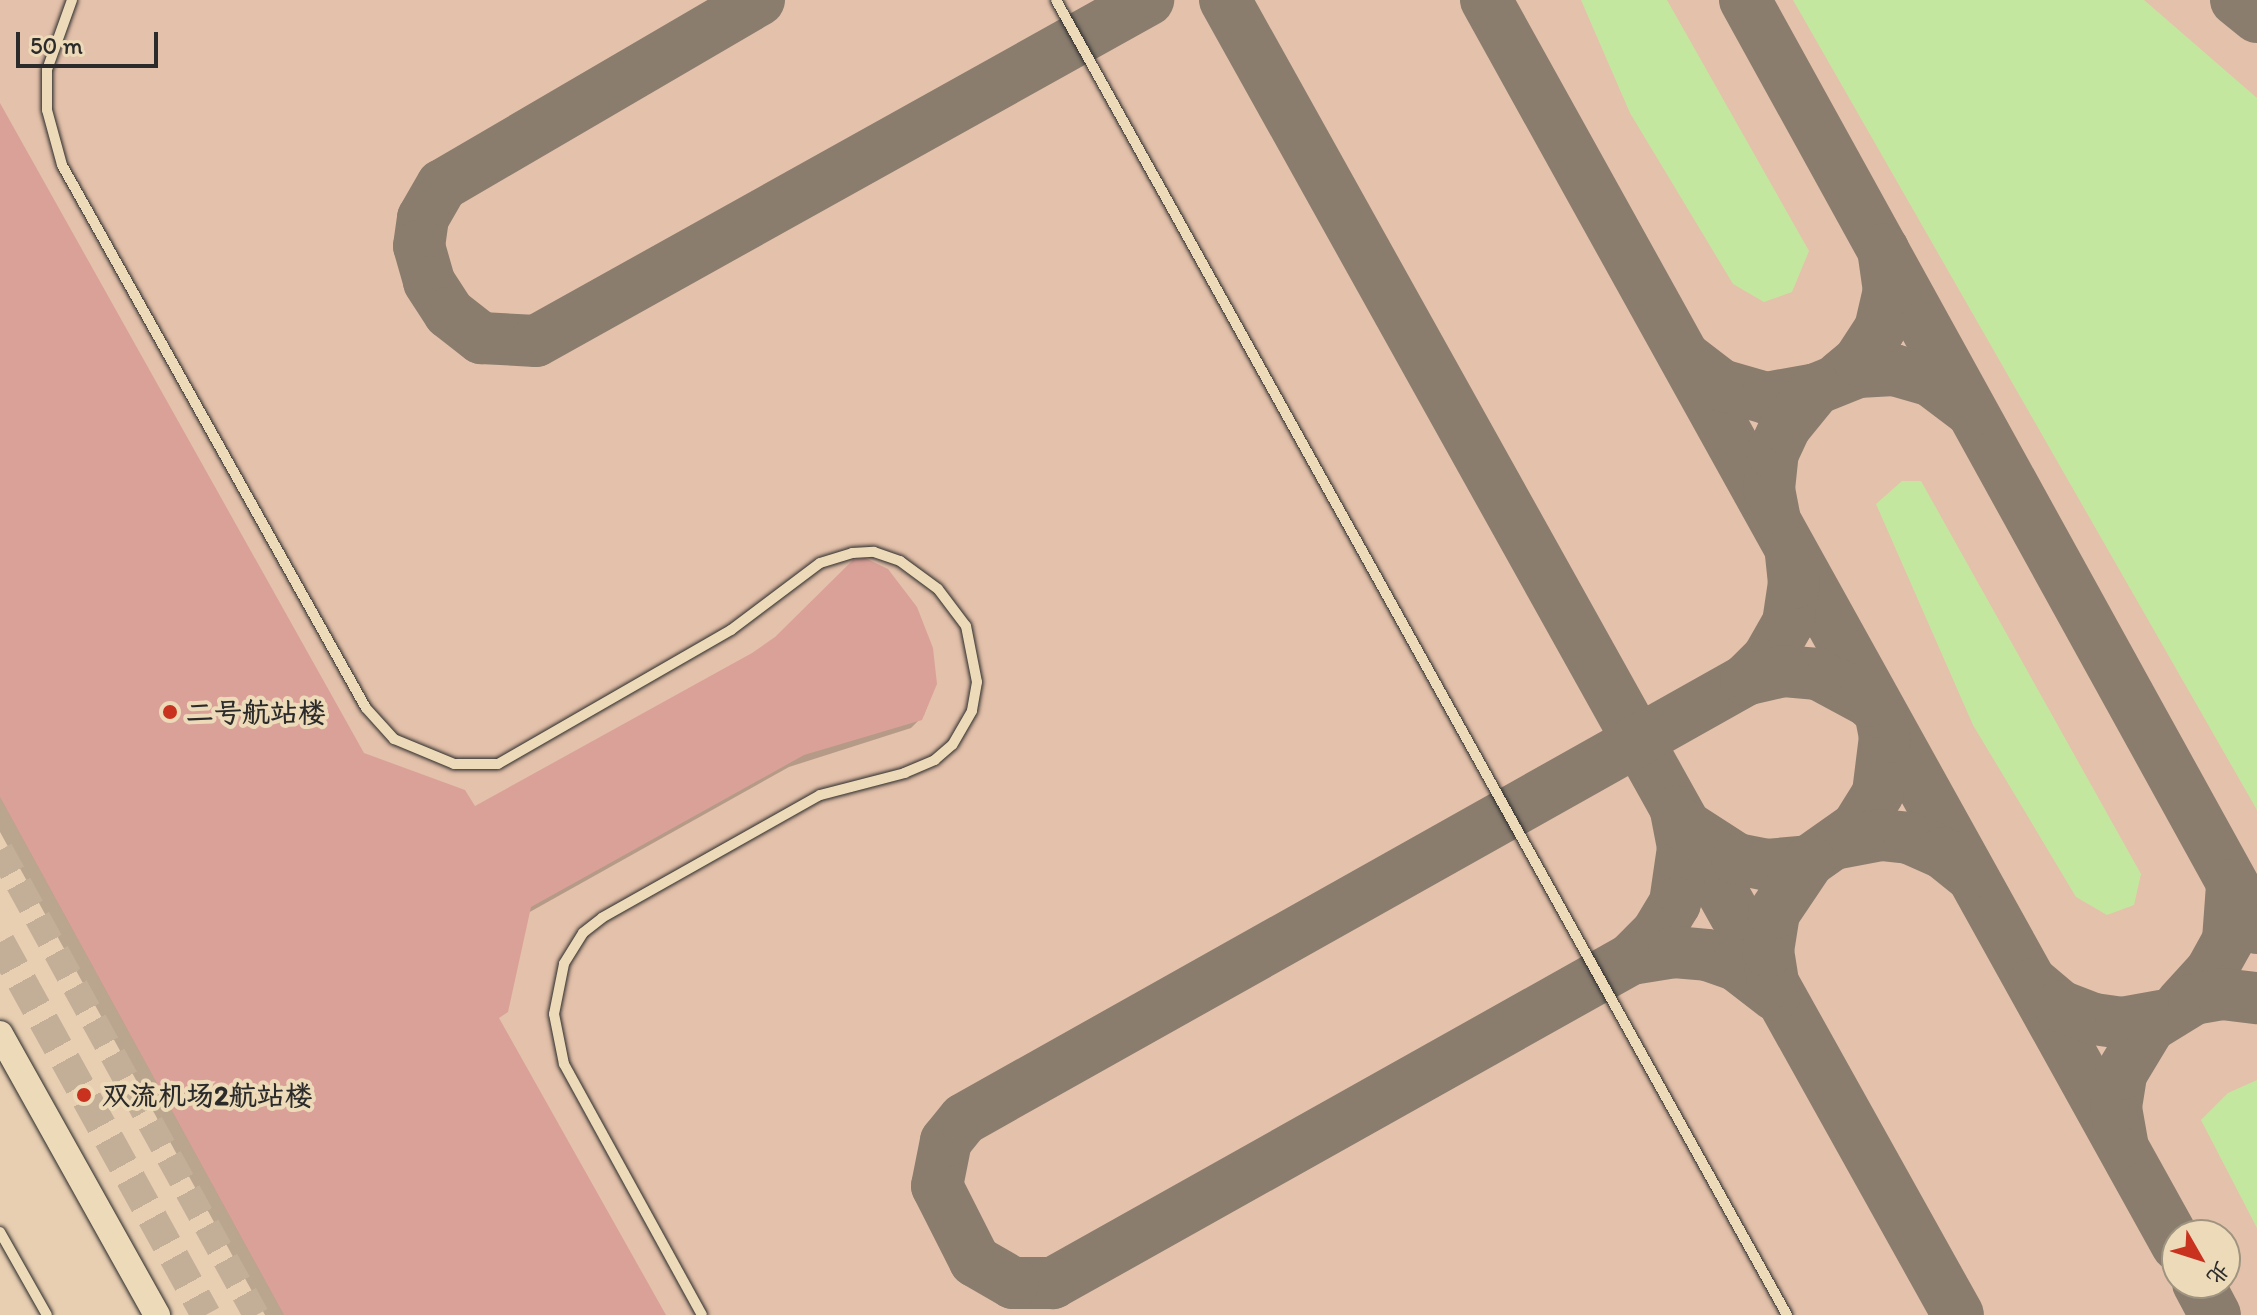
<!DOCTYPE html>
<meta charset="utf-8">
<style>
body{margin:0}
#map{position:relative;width:2257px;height:1315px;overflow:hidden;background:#e9cfb2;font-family:Itim,"LXGW WenKai TC",sans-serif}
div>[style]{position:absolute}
.built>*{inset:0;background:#e4c1aa}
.green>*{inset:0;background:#c4e7a0}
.shadow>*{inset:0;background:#0003}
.taxiway>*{height:52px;margin:-26px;padding:0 26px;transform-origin:26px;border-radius:26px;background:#8a7d6e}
.building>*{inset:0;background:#daa199}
.tertiary-tunnel>*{height:26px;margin-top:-13px;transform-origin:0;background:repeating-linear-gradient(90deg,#c3ae97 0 26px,transparent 0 39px)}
.secondary-tunnel>*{height:30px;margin-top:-15px;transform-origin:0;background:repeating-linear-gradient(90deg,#c3ae97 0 30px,transparent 0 45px)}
.roads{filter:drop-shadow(0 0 2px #2b2b2b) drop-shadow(0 0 2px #2b2b2b)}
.service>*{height:10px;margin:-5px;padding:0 5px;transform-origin:5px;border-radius:5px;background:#eddab8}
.tertiary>*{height:26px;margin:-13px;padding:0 13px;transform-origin:13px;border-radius:13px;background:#eddab8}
.dots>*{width:22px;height:22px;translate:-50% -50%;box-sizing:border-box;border:4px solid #eddab8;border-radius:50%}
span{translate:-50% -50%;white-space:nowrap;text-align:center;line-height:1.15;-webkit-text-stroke:8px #eddab8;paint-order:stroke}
.poi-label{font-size:28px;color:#2b2b2b;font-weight:700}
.left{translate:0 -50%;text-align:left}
.north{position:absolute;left:2161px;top:1219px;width:80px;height:80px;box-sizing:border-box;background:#eddab8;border:2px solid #9f9480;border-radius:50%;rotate:129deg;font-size:22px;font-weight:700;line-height:32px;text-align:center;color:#2b2b2b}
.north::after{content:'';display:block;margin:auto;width:28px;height:36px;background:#c8321e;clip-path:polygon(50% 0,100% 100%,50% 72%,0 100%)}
.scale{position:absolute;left:16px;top:32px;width:142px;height:36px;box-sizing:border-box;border:4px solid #2b2b2b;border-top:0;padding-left:10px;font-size:24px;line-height:28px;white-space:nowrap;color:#2b2b2b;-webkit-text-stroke:6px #eddab8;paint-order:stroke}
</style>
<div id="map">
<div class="built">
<div style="clip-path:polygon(evenodd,0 0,2257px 0,2257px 1315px,284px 1315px,0 797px,0 0,2177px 1235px,2225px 1235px,2225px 1283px,2177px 1283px,2177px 1235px)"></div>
</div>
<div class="green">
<div style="clip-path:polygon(1581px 0,1667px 0,1809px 251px,1792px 292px,1764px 302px,1733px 284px,1630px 113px)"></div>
<div style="clip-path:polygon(1793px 0,2144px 0,2257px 98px,2257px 810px)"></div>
<div style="clip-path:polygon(1902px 481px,1921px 481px,2141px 874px,2134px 905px,2107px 915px,2076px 897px,1973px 725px,1876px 504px)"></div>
<div style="clip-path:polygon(2257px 1080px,2257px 1228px,2201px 1120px,2228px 1093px)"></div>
</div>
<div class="shadow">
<div style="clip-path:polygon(0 107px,362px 755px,475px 809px,935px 684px,924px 715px,911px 728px,789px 767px,528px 913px,497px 1019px,662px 1315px,265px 1315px,0 832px)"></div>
</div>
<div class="taxiway">
<div style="left:759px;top:0;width:367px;rotate:149.7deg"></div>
<div style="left:442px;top:185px;width:38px;rotate:120deg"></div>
<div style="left:423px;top:218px;width:28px;rotate:98deg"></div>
<div style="left:419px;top:246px;width:37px;rotate:74deg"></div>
<div style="left:429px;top:282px;width:37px;rotate:57deg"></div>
<div style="left:449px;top:313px;width:41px;rotate:38deg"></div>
<div style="left:481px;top:338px;width:55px;rotate:3.1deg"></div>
<div style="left:536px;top:341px;width:701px;rotate:-29.13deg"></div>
<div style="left:1225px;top:0;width:1505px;rotate:60.86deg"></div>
<div style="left:1486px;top:0;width:1424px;rotate:60.97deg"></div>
<div style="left:1745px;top:0;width:1060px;rotate:61.11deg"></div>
<div style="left:2236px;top:0;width:27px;rotate:39deg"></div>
<div style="left:1686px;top:358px;width:44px;rotate:37.6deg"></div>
<div style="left:1721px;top:385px;width:47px;rotate:16.1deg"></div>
<div style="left:1766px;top:398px;width:51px;rotate:-10.2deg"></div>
<div style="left:1816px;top:389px;width:45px;rotate:-22deg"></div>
<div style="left:1858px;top:372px;width:36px;rotate:-3deg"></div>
<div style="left:1894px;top:370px;width:37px;rotate:16deg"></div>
<div style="left:1930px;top:380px;width:51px;rotate:37.1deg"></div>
<div style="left:1840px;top:377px;width:25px;rotate:-40deg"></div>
<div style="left:1859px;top:361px;width:38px;rotate:-57deg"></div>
<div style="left:1880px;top:329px;width:39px;rotate:-77deg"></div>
<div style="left:1889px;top:291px;width:42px;rotate:-98.1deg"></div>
<div style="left:1774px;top:515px;width:26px;rotate:-101deg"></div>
<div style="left:1769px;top:489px;width:36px;rotate:-84deg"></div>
<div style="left:1773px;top:453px;width:29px;rotate:-65deg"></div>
<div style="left:1785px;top:427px;width:49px;rotate:-50.8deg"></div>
<div style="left:1676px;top:811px;width:38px;rotate:79deg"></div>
<div style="left:1683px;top:848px;width:56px;rotate:98.3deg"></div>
<div style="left:1675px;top:903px;width:35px;rotate:121deg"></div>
<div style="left:1657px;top:933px;width:37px;rotate:135deg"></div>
<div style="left:1631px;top:959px;width:663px;rotate:150.73deg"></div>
<div style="left:1053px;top:1283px;width:40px;rotate:180deg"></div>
<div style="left:1013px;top:1283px;width:44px;rotate:-149.9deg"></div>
<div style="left:975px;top:1261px;width:84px;rotate:-116.9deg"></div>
<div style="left:937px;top:1186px;width:46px;rotate:-78.7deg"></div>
<div style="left:946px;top:1141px;width:28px;rotate:-51deg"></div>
<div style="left:964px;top:1119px;width:897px;rotate:-29.31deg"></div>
<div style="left:1746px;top:680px;width:31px;rotate:-45deg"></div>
<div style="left:1768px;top:658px;width:40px;rotate:-60.3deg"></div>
<div style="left:1788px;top:623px;width:40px;rotate:-81.5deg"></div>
<div style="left:1794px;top:583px;width:31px;rotate:-96deg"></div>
<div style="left:1684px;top:825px;width:63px;rotate:32.7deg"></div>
<div style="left:1737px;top:859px;width:31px;rotate:11deg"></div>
<div style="left:1767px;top:865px;width:42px;rotate:-5.4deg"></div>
<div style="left:1809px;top:861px;width:59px;rotate:-35.3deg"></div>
<div style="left:1857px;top:827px;width:40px;rotate:-58deg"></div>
<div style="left:1878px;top:793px;width:56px;rotate:-82.9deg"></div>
<div style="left:1885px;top:737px;width:25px;rotate:-101deg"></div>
<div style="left:1880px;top:712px;width:16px;rotate:-137deg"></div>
<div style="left:1868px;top:701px;width:57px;rotate:-151.6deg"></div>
<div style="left:1818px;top:674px;width:34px;rotate:-175deg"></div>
<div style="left:1784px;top:671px;width:39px;rotate:167deg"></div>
<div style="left:1839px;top:843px;width:43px;rotate:-10.8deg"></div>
<div style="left:1881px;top:835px;width:28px;rotate:6deg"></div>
<div style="left:1909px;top:838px;width:37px;rotate:24deg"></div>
<div style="left:1943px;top:853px;width:32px;rotate:39deg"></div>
<div style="left:1631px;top:959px;width:44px;rotate:-9.2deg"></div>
<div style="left:1674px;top:952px;width:33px;rotate:5deg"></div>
<div style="left:1707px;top:955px;width:31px;rotate:19deg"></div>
<div style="left:1736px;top:965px;width:49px;rotate:37.6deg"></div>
<div style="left:1773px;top:982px;width:31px;rotate:-99deg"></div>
<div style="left:1768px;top:951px;width:38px;rotate:-81deg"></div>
<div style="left:1774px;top:913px;width:63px;rotate:-56.1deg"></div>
<div style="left:2034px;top:984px;width:34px;rotate:40deg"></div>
<div style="left:2060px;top:1006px;width:36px;rotate:21deg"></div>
<div style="left:2094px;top:1019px;width:27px;rotate:8deg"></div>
<div style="left:2121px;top:1023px;width:41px;rotate:-9.9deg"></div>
<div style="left:2181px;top:1004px;width:45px;rotate:-47.7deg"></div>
<div style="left:2211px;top:971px;width:35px;rotate:-61deg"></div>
<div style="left:2228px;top:940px;width:55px;rotate:-85.8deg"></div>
<div style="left:2122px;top:1142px;width:36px;rotate:-100deg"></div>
<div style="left:2116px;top:1107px;width:33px;rotate:-81deg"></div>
<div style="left:2121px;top:1074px;width:56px;rotate:-58.9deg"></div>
<div style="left:2150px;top:1026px;width:52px;rotate:-31.5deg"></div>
<div style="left:2194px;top:999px;width:28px;rotate:-10deg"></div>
<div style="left:2222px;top:994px;width:35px;rotate:7deg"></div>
<div style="left:2198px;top:1283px;width:36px;rotate:62deg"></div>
</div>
<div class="building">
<div style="clip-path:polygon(0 103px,364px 753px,465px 790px,475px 806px,752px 653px,775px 637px,853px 560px,865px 558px,888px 569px,917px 607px,933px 648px,937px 684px,922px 720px,804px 755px,531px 907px,508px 1012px,499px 1018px,666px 1315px,284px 1315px,0 797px)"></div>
</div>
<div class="tertiary-tunnel">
<div style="left:0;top:850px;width:531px;rotate:61.17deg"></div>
</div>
<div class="secondary-tunnel">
<div style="left:0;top:942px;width:426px;rotate:61.1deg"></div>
</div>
<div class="roads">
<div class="service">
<div style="left:72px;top:0;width:74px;rotate:109.7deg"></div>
<div style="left:47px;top:70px;width:40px;rotate:90deg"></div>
<div style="left:47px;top:110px;width:57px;rotate:74.7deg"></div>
<div style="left:62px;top:165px;width:622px;rotate:60.76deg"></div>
<div style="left:366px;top:708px;width:42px;rotate:47.9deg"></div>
<div style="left:394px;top:739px;width:65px;rotate:22.6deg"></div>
<div style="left:454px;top:764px;width:44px"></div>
<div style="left:498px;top:764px;width:269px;rotate:-29.9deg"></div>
<div style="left:731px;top:630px;width:111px;rotate:-37deg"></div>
<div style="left:820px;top:563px;width:34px;rotate:-17deg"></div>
<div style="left:852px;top:553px;width:22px;rotate:-3deg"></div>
<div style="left:874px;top:552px;width:28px;rotate:19deg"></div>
<div style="left:900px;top:561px;width:47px;rotate:36.4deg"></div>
<div style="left:938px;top:589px;width:46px;rotate:52.9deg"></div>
<div style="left:966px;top:626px;width:57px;rotate:78.9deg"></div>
<div style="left:977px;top:682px;width:29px;rotate:100deg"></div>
<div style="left:972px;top:711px;width:39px;rotate:120deg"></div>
<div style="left:952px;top:745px;width:23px;rotate:139deg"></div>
<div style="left:935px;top:760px;width:33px;rotate:157deg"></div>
<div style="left:905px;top:773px;width:88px;rotate:165.5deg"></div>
<div style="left:820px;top:795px;width:250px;rotate:150.6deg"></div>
<div style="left:602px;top:918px;width:24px;rotate:142deg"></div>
<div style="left:583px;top:933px;width:36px;rotate:122deg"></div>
<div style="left:564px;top:964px;width:51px;rotate:101.3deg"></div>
<div style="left:554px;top:1014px;width:51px;rotate:78.7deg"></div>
<div style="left:564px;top:1064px;width:286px;rotate:61.2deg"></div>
<div style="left:1056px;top:0;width:1505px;rotate:60.93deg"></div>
<div style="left:0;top:1232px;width:95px;rotate:60.5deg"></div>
</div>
<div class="tertiary">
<div style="left:0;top:1034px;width:322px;rotate:60.8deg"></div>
</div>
</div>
<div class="dots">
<div style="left:170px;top:712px;background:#c8321e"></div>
<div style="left:84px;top:1095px;background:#c8321e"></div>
</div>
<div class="poi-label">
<span class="left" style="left:186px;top:712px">二号航站楼</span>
<span class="left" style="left:102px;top:1095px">双流机场2航站楼</span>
</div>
<div class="north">北</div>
<div class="scale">50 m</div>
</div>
